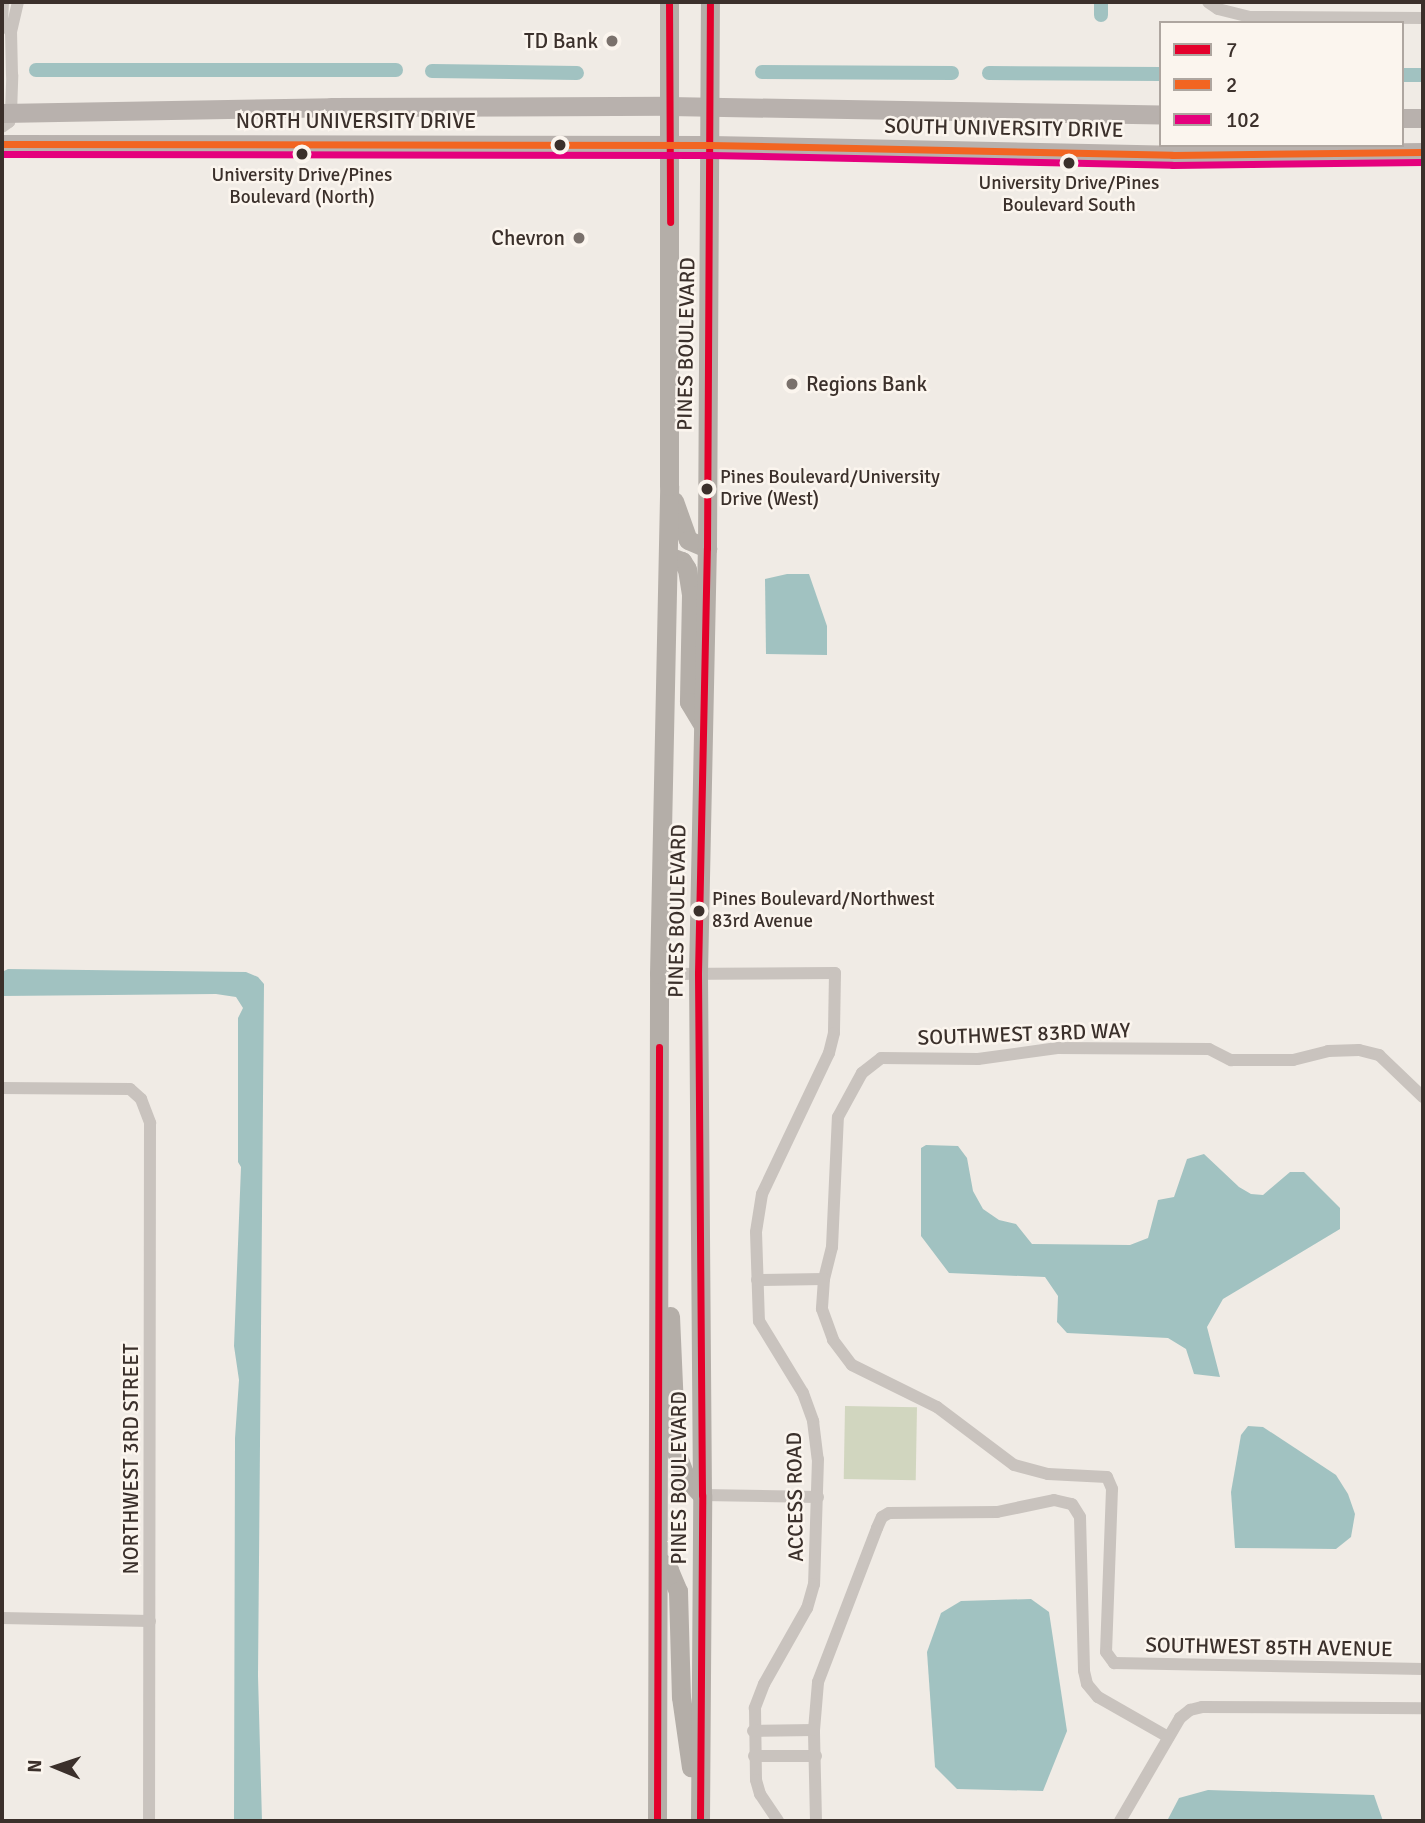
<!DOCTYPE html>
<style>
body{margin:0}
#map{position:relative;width:1425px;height:1823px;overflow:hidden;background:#f0ebe5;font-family:Signika,sans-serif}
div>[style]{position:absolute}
.green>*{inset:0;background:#d1d6bf;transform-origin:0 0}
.water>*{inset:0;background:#a1c2c1}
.canal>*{height:14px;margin:-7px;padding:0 7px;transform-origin:7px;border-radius:7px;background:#a1c2c1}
.minor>*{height:12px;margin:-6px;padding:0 6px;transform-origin:6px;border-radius:6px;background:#c9c3be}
.primary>*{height:19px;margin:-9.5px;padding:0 9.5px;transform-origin:9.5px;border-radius:9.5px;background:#b8b1ad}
.trunk>*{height:19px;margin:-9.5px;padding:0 9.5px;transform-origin:9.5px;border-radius:9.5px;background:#b4aea8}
.bus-1>*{height:7px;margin:-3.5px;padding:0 3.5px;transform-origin:3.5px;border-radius:3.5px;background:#e4002b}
.bus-2>*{height:7px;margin:-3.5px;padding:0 3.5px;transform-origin:3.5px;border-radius:3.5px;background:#f26522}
.bus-3>*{height:7px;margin:-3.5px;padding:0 3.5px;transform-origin:3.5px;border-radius:3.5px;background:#e5007d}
.dots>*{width:19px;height:19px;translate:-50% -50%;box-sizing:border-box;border:4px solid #fbf5ee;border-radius:50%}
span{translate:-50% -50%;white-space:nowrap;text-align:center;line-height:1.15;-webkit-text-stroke:5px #fbf5ee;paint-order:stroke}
.bus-label{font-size:19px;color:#3b302b}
.left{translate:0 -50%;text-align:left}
.poi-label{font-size:21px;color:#3b302b}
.right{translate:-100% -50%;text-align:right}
.street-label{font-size:21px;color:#3b302b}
.frame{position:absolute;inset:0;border:4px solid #3b302b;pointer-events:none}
.legend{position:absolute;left:1159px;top:21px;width:245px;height:126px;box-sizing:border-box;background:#fbf5ee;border:2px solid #aea6a0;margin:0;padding:9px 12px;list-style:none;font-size:21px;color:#3b302b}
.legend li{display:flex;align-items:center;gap:14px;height:35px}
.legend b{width:35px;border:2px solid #aea6a0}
.north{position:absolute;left:21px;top:1732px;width:70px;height:70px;-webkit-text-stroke:5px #fbf5ee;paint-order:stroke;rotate:272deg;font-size:19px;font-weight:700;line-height:28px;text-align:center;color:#3b302b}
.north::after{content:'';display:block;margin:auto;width:24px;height:32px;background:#3b302b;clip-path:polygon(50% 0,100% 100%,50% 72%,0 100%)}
</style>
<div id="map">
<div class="green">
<div style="left:845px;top:1406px;width:72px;height:73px;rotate:1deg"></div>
</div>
<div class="water">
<div style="clip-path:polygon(787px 574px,809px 574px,827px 626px,827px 655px,766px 654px,765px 579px)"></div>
<div style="clip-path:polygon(8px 969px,246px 972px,258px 977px,264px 984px,258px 1676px,262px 1821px,234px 1821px,235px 1438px,239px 1380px,234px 1346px,241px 1167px,238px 1162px,238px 1018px,243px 1008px,236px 997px,216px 994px,2px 996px,2px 972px)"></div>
<div style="clip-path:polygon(926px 1145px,958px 1146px,967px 1158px,973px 1191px,983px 1209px,999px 1220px,1016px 1224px,1032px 1244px,1130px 1245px,1148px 1238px,1158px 1200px,1174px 1197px,1187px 1159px,1204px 1154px,1239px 1187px,1251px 1194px,1263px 1195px,1290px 1172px,1304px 1172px,1340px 1208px,1340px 1229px,1223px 1299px,1207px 1327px,1220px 1377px,1194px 1374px,1186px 1349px,1168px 1338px,1067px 1333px,1057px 1322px,1058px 1296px,1045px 1277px,949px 1273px,921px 1236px,921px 1148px)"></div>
<div style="clip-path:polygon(1248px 1426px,1263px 1427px,1336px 1475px,1348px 1494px,1355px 1514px,1351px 1537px,1336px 1549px,1235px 1548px,1231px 1492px,1241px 1435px)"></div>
<div style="clip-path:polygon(1031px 1599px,1049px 1612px,1067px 1731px,1043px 1791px,957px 1789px,935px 1767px,927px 1652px,941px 1613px,961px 1601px)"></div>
<div style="clip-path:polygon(1208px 1790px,1374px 1795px,1383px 1821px,1167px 1821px,1179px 1798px)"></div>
</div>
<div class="canal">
<div style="left:1101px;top:15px;width:13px;rotate:-90deg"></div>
<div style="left:36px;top:70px;width:360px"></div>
<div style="left:432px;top:71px;width:145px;rotate:0.8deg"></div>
<div style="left:762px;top:72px;width:190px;rotate:0.3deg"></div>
<div style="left:989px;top:73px;width:172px;rotate:0.3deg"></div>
<div style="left:1402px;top:75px;width:21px"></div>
</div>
<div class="minor">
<div style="left:1208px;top:2px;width:12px;rotate:35deg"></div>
<div style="left:1218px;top:9px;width:32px;rotate:14deg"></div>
<div style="left:1249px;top:17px;width:174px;rotate:0.3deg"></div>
<div style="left:11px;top:32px;width:31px;rotate:-77deg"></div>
<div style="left:2px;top:127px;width:9px;rotate:-36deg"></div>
<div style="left:9px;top:122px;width:9px;rotate:-77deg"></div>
<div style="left:11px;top:113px;width:38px;rotate:-88deg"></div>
<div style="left:12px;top:75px;width:43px;rotate:-91.3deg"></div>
<div style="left:11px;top:32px;width:13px;rotate:-132deg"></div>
<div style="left:2px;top:22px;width:20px;rotate:-87deg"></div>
<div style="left:659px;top:974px;width:176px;rotate:-0.3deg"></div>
<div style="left:835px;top:973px;width:60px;rotate:91deg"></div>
<div style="left:834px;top:1033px;width:21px;rotate:104deg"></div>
<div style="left:829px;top:1053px;width:156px;rotate:115.4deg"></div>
<div style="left:762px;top:1194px;width:38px;rotate:99deg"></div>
<div style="left:756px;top:1232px;width:89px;rotate:88.1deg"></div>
<div style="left:759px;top:1321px;width:84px;rotate:58.6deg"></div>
<div style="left:803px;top:1393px;width:30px;rotate:70deg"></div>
<div style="left:813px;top:1421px;width:38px;rotate:83deg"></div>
<div style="left:818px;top:1459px;width:125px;rotate:91.8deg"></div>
<div style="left:814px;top:1584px;width:25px;rotate:106deg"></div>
<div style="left:807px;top:1608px;width:87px;rotate:119.5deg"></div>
<div style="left:764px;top:1684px;width:26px;rotate:111deg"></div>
<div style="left:755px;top:1708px;width:72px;rotate:89.2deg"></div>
<div style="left:756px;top:1780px;width:15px;rotate:74deg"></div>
<div style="left:760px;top:1794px;width:32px;rotate:56deg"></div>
<div style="left:2px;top:1088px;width:128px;rotate:0.4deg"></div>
<div style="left:130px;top:1089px;width:15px;rotate:42deg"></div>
<div style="left:141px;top:1099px;width:26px;rotate:69deg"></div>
<div style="left:150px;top:1123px;width:698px;rotate:90.08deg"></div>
<div style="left:824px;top:1279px;width:33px;rotate:-76deg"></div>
<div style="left:832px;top:1247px;width:130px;rotate:-87.4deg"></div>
<div style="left:838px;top:1117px;width:50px;rotate:-61.4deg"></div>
<div style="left:862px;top:1073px;width:24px;rotate:-38deg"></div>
<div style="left:881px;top:1058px;width:97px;rotate:0.6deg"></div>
<div style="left:978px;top:1059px;width:80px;rotate:-7.9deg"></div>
<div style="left:1057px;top:1048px;width:152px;rotate:0.4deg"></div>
<div style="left:1209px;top:1049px;width:25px;rotate:27deg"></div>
<div style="left:1231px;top:1060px;width:62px"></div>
<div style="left:1293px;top:1060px;width:36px;rotate:-14deg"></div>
<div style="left:1328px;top:1051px;width:31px;rotate:-2deg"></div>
<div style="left:1359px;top:1050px;width:21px;rotate:14deg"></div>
<div style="left:1379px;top:1055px;width:61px;rotate:43.7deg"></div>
<div style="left:757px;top:1280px;width:67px;rotate:-0.9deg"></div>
<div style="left:824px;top:1279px;width:30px;rotate:94deg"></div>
<div style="left:822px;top:1309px;width:33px;rotate:70deg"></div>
<div style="left:833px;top:1340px;width:31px;rotate:53deg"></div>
<div style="left:852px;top:1365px;width:95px;rotate:26.3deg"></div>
<div style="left:937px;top:1407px;width:96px;rotate:37deg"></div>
<div style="left:1014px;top:1465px;width:35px;rotate:15deg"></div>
<div style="left:1048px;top:1474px;width:59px;rotate:2.9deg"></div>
<div style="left:1107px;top:1477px;width:13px;rotate:67deg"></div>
<div style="left:1112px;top:1489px;width:163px;rotate:92.1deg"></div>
<div style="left:1106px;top:1652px;width:14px;rotate:54deg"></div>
<div style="left:1114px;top:1663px;width:309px;rotate:1.1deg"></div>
<div style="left:702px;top:1495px;width:116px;rotate:1deg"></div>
<div style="left:2px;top:1618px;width:148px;rotate:1.2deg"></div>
<div style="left:753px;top:1731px;width:61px;rotate:-0.9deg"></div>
<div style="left:754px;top:1756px;width:62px"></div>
<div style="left:816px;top:1821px;width:91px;rotate:-91.3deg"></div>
<div style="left:814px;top:1730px;width:48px;rotate:-85.2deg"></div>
<div style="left:818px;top:1682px;width:165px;rotate:-69deg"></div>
<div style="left:877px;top:1528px;width:12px;rotate:-66deg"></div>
<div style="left:882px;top:1517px;width:8px;rotate:-30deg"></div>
<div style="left:889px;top:1513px;width:108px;rotate:-0.5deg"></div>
<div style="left:997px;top:1512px;width:58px;rotate:-11.9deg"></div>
<div style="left:1054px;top:1500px;width:18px;rotate:13deg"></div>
<div style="left:1072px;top:1504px;width:15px;rotate:58deg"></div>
<div style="left:1080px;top:1517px;width:154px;rotate:88.5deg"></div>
<div style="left:1084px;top:1671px;width:13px;rotate:77deg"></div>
<div style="left:1087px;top:1684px;width:17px;rotate:50deg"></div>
<div style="left:1098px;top:1697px;width:81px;rotate:29.7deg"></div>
<div style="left:1120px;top:1821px;width:119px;rotate:-59.8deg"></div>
<div style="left:1180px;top:1718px;width:13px;rotate:-39deg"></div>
<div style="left:1190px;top:1710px;width:12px;rotate:-14deg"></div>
<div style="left:1202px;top:1707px;width:221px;rotate:0.3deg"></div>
</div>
<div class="primary">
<div style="left:2px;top:113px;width:329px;rotate:-1deg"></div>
<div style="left:331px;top:107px;width:338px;rotate:-0.2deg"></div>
<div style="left:669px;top:106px;width:492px;rotate:1deg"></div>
<div style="left:1402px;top:118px;width:21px"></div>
<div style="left:2px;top:144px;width:708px;rotate:0.08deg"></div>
<div style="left:710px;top:145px;width:462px;rotate:1.2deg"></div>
<div style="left:1172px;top:155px;width:251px;rotate:-0.7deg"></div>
</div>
<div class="trunk">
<div style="left:674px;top:501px;width:41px;rotate:70.3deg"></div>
<div style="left:688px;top:540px;width:21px;rotate:23deg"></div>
<div style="left:668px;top:556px;width:15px;rotate:20deg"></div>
<div style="left:682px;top:561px;width:9px;rotate:58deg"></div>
<div style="left:687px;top:569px;width:26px;rotate:81deg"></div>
<div style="left:691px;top:595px;width:107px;rotate:91.1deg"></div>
<div style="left:689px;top:702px;width:26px;rotate:59deg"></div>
<div style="left:670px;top:1316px;width:136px;rotate:87.5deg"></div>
<div style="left:676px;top:1452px;width:28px;rotate:69deg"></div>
<div style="left:686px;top:1478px;width:23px;rotate:47deg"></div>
<div style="left:658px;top:1559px;width:16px;rotate:45deg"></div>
<div style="left:669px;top:1570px;width:23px;rotate:67deg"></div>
<div style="left:678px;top:1591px;width:106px;rotate:88.4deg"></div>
<div style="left:681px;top:1697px;width:71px;rotate:81.9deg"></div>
<div style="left:657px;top:1821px;width:847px;rotate:-89.86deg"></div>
<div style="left:659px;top:974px;width:488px;rotate:-88.8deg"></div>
<div style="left:669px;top:486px;width:484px;rotate:-90deg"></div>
<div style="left:700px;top:1821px;width:326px;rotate:-89.6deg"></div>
<div style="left:702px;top:1495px;width:522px;rotate:-90.44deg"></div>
<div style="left:698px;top:973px;width:425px;rotate:-88.8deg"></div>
<div style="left:707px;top:548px;width:546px;rotate:-89.69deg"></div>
</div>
<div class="bus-1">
<div style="left:669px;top:2px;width:220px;rotate:89.7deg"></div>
<div style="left:657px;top:1821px;width:774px;rotate:-89.85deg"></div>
<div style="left:700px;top:1821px;width:326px;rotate:-89.6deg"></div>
<div style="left:702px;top:1495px;width:522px;rotate:-90.44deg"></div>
<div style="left:698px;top:973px;width:425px;rotate:-88.8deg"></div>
<div style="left:707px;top:548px;width:546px;rotate:-89.69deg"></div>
</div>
<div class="bus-2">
<div style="left:2px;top:144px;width:708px;rotate:0.08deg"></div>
<div style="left:710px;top:145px;width:462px;rotate:1.2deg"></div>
<div style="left:1172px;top:155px;width:251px;rotate:-0.7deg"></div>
</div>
<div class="bus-3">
<div style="left:2px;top:154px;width:708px;rotate:0.08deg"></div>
<div style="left:710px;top:155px;width:462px;rotate:1.2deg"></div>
<div style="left:1172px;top:165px;width:251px;rotate:-0.7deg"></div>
</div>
<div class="dots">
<div style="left:612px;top:41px;background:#7a716c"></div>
<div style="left:560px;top:145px;background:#3b302b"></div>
<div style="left:302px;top:154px;background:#3b302b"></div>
<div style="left:1069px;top:163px;background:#3b302b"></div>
<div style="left:579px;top:238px;background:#7a716c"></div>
<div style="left:792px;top:384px;background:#7a716c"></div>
<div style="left:707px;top:489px;background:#3b302b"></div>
<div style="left:699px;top:911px;background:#3b302b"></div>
</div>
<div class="bus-label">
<span style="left:302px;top:187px">University Drive/Pines<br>Boulevard (North)</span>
<span style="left:1069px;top:195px">University Drive/Pines<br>Boulevard South</span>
<span class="left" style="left:720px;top:489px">Pines Boulevard/University<br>Drive (West)</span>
<span class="left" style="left:712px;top:911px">Pines Boulevard/Northwest<br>83rd Avenue</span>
</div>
<div class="poi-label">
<span class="right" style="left:598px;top:41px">TD Bank</span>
<span class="right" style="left:565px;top:238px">Chevron</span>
<span class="left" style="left:806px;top:384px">Regions Bank</span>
</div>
<div class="street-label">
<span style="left:356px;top:121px">NORTH UNIVERSITY DRIVE</span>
<span style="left:1004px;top:128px;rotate:1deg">SOUTH UNIVERSITY DRIVE</span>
<span style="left:686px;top:344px;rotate:-89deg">PINES BOULEVARD</span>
<span style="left:677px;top:911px;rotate:-89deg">PINES BOULEVARD</span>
<span style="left:1024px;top:1034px;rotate:-2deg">SOUTHWEST 83RD WAY</span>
<span style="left:131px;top:1459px;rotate:-90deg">NORTHWEST 3RD STREET</span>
<span style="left:679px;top:1478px;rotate:-90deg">PINES BOULEVARD</span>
<span style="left:795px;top:1497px;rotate:-91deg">ACCESS ROAD</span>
<span style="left:1269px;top:1647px;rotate:1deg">SOUTHWEST 85TH AVENUE</span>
</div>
<div class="frame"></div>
<ul class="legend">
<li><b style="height:9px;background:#e4002b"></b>7</li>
<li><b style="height:9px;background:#f26522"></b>2</li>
<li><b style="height:9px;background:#e5007d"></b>102</li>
</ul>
<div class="north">N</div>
</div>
